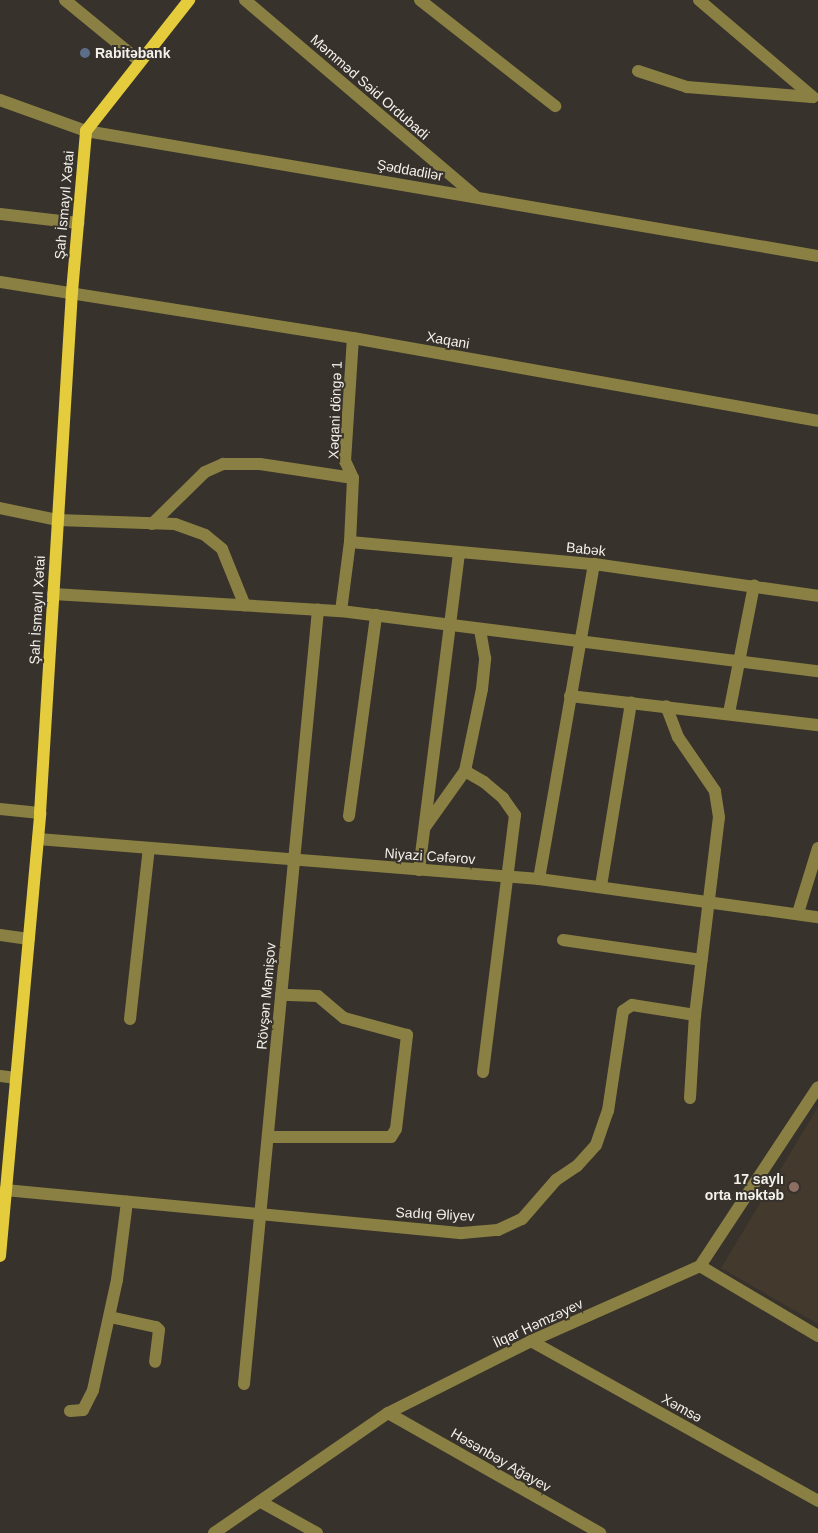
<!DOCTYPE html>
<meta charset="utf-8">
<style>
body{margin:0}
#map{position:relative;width:818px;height:1533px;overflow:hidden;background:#37322b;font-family:Helvetica,sans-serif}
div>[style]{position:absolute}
.built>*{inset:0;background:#43392d}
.minor>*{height:12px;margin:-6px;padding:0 6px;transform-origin:6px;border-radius:6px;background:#8b8043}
.major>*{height:12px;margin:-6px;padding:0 6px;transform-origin:6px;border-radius:6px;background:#e4cc3d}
.dots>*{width:14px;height:14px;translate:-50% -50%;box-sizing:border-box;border:2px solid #37322b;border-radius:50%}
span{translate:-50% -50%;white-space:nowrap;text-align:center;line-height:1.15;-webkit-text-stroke:4px #37322b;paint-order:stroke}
.poi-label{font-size:14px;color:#f4f0ec;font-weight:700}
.left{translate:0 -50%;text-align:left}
.right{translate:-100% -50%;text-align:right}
.street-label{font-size:14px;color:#f4f0ec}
</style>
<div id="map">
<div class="built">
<div style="clip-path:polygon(818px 1107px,818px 1324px,721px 1268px)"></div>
</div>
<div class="minor">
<div style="left:65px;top:0;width:94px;rotate:39.4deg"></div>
<div style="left:245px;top:0;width:302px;rotate:40.4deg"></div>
<div style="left:420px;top:0;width:172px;rotate:38.1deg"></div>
<div style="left:699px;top:0;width:150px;rotate:40.4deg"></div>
<div style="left:638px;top:71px;width:52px;rotate:18.1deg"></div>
<div style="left:687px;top:87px;width:125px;rotate:4.6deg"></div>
<div style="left:0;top:100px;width:91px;rotate:19.8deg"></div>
<div style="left:86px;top:131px;width:743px;rotate:9.69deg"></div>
<div style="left:0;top:214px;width:79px;rotate:6.6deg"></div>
<div style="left:0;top:282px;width:357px;rotate:9deg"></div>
<div style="left:353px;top:338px;width:472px;rotate:10.1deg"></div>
<div style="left:0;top:508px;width:58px;rotate:11.9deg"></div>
<div style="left:57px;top:520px;width:118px;rotate:1.9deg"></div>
<div style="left:175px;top:524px;width:32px;rotate:20deg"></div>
<div style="left:205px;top:535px;width:22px;rotate:39deg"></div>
<div style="left:222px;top:549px;width:61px;rotate:68deg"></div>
<div style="left:152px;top:524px;width:74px;rotate:-44.5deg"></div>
<div style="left:205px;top:472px;width:20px;rotate:-24deg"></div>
<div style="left:223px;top:464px;width:37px"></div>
<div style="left:260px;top:464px;width:94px;rotate:8.6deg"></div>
<div style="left:350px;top:542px;width:245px;rotate:5.2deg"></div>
<div style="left:594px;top:564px;width:226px;rotate:8.1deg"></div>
<div style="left:53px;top:594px;width:289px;rotate:3.4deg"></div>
<div style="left:341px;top:611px;width:481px;rotate:7.2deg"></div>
<div style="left:341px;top:611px;width:70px;rotate:-82.6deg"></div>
<div style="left:350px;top:542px;width:64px;rotate:-87.3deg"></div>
<div style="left:353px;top:478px;width:19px;rotate:-115deg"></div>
<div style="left:345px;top:461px;width:123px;rotate:-86.3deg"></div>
<div style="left:570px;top:696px;width:250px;rotate:6.7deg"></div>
<div style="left:729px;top:713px;width:130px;rotate:-78.9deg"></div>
<div style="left:465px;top:771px;width:22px;rotate:30deg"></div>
<div style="left:484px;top:782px;width:25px;rotate:40deg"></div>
<div style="left:503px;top:798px;width:21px;rotate:55deg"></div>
<div style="left:515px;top:815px;width:259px;rotate:97.1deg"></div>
<div style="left:0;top:809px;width:40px;rotate:5.7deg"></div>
<div style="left:349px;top:816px;width:203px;rotate:-82.3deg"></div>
<div style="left:425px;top:827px;width:69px;rotate:-54.5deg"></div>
<div style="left:465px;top:771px;width:84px;rotate:-78.3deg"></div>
<div style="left:482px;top:689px;width:31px;rotate:-84deg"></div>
<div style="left:485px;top:658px;width:28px;rotate:-100deg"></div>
<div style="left:38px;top:839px;width:503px;rotate:4.56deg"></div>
<div style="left:539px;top:879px;width:282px;rotate:7.8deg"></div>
<div style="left:419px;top:870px;width:320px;rotate:-82.8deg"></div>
<div style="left:539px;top:879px;width:320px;rotate:-80.1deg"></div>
<div style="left:601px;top:886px;width:186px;rotate:-80.7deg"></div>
<div style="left:798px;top:913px;width:68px;rotate:-72.9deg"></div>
<div style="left:0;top:935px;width:29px;rotate:8deg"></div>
<div style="left:563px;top:940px;width:140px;rotate:8.2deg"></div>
<div style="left:130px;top:1019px;width:172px;rotate:-83.7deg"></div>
<div style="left:0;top:1076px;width:16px;rotate:7deg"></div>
<div style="left:690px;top:1098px;width:83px;rotate:-86.6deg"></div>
<div style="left:268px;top:1137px;width:123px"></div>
<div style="left:391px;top:1137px;width:9px;rotate:-58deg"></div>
<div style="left:396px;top:1129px;width:95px;rotate:-83.3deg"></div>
<div style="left:407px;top:1035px;width:65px;rotate:-164.9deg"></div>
<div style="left:344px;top:1018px;width:34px;rotate:-140deg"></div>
<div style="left:318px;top:996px;width:37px;rotate:-178deg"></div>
<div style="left:5px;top:1190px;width:459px;rotate:5.4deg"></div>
<div style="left:462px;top:1233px;width:36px;rotate:-5deg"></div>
<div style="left:498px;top:1230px;width:26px;rotate:-25deg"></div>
<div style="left:522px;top:1219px;width:52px;rotate:-48.9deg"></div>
<div style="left:556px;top:1180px;width:25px;rotate:-34deg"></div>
<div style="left:577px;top:1166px;width:28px;rotate:-48deg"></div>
<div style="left:596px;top:1145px;width:36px;rotate:-71deg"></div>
<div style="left:608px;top:1111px;width:101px;rotate:-81.5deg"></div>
<div style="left:623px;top:1011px;width:11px;rotate:-34deg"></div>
<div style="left:632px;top:1005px;width:64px;rotate:9deg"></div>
<div style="left:695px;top:1015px;width:199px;rotate:-83.1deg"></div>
<div style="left:719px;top:817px;width:26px;rotate:-99deg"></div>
<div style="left:715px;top:791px;width:65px;rotate:-124.4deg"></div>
<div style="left:678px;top:737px;width:33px;rotate:-111deg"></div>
<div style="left:700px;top:1266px;width:137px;rotate:30.7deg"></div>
<div style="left:110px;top:1317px;width:47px;rotate:12.3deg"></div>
<div style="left:156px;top:1327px;width:4px;rotate:45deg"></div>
<div style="left:159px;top:1330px;width:32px;rotate:97deg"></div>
<div style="left:531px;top:1341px;width:329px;rotate:29.1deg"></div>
<div style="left:244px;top:1384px;width:778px;rotate:-84.54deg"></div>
<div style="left:70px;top:1411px;width:13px;rotate:-4deg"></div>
<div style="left:83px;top:1410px;width:22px;rotate:-63deg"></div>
<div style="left:93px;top:1390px;width:113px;rotate:-77.7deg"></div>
<div style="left:117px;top:1280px;width:79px;rotate:-82.7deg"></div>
<div style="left:388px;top:1413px;width:244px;rotate:29.5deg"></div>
<div style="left:261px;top:1502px;width:64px;rotate:29deg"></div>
<div style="left:214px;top:1533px;width:211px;rotate:-34.6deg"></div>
<div style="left:388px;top:1413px;width:160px;rotate:-26.7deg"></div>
<div style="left:531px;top:1341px;width:185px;rotate:-23.9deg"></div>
<div style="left:700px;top:1266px;width:214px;rotate:-56.6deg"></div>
</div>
<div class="major">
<div style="left:0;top:1256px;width:445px;rotate:-84.8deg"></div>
<div style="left:40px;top:813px;width:522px;rotate:-86.49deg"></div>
<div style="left:72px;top:292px;width:162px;rotate:-85deg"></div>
<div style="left:86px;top:131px;width:167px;rotate:-51.8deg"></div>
</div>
<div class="dots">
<div style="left:85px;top:53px;background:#5c6f8a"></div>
<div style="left:794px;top:1187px;background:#8d6e63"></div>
</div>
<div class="poi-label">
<span class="left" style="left:95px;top:53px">Rabitəbank</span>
<span class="right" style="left:784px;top:1187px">17 saylı<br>orta məktəb</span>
</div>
<div class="street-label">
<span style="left:370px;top:87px;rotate:41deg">Məmməd Səid Ordubadi</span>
<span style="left:410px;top:170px;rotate:10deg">Şəddadilər</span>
<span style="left:64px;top:205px;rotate:-85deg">Şah İsmayıl Xətai</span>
<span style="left:448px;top:340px;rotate:10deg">Xaqani</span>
<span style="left:335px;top:410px;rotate:-88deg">Xəqani döngə 1</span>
<span style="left:586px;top:549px;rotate:6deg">Babək</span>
<span style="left:37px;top:610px;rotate:-87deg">Şah İsmayıl Xətai</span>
<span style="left:430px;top:856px;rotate:4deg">Niyazi Cəfərov</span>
<span style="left:266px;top:996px;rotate:-85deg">Rövşən Məmişov</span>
<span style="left:435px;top:1214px;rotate:3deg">Sadıq Əliyev</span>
<span style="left:538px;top:1323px;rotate:-25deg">İlqar Həmzəyev</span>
<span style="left:682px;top:1408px;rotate:29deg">Xəmsə</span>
<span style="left:501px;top:1460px;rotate:30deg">Həsənbəy Ağayev</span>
</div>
</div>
